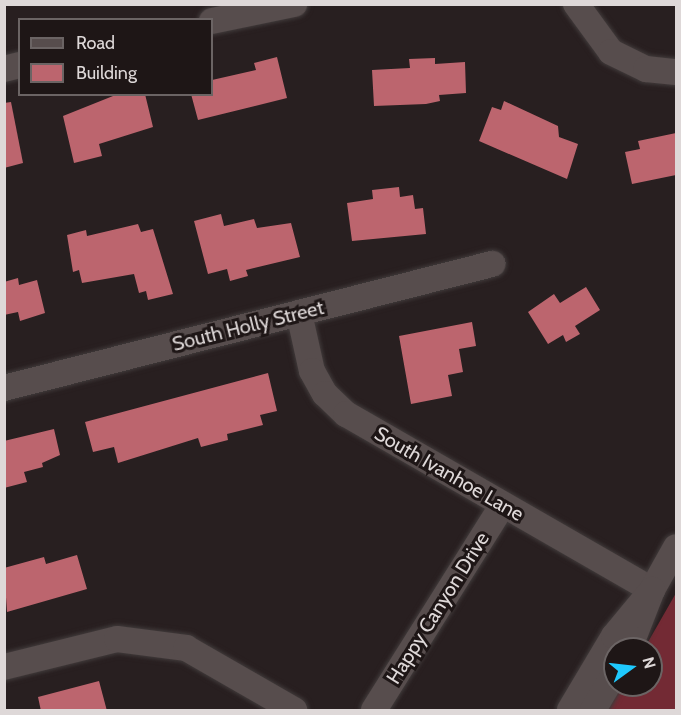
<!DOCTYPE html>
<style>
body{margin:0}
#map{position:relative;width:681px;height:715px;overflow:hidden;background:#281f20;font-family:Cabin,sans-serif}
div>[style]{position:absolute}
.green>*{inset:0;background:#732a34}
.building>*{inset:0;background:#bc656e}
.roads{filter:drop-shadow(0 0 2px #413b3b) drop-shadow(0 0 2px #413b3b)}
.minor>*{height:26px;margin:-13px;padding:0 13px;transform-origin:13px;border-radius:13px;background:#574d4d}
span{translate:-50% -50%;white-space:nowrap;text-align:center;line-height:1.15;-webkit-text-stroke:6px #1e1616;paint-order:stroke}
.street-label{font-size:20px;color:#ded8d8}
.frame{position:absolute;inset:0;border:6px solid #ded8d8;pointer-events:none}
.legend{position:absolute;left:18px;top:18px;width:195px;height:78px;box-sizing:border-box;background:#1e1616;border:2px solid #6b6464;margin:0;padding:8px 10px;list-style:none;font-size:18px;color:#ded8d8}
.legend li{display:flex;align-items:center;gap:12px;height:30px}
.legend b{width:30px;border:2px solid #6b6464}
.north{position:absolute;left:603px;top:637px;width:60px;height:60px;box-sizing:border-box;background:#1e1616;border:2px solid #6b6464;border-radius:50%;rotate:75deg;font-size:16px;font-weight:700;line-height:24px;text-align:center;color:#ded8d8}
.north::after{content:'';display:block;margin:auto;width:21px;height:27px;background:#1fc9fd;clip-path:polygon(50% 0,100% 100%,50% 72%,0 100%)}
</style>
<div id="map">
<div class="green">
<div style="clip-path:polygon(676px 593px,676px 710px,608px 710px,623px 685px,651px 685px,651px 649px,644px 649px)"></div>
</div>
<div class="building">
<div style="clip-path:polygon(277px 57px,287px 98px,198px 120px,191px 94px,212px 94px,212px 80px,256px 70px,254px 63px)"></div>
<div style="clip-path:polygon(435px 58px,435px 64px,465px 62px,466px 93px,439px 95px,440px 101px,426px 104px,374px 106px,372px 70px,410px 68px,409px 59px)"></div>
<div style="clip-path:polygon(118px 94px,145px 94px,153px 127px,99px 144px,102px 156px,74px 163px,63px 116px)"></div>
<div style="clip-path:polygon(504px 101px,558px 126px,559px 137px,578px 144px,567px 179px,479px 141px,492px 107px,501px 110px)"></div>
<div style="clip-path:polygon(11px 102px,23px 163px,4px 168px,4px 103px)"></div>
<div style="clip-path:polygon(676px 133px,676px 175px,632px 184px,625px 152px,640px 149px,638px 141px)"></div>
<div style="clip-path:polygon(399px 187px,400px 197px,413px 195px,415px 209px,423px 208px,426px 234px,352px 241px,347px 203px,373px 199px,372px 190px)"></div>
<div style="clip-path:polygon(221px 214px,224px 226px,254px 219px,257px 228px,291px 223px,300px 257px,246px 270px,248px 276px,230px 281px,227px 269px,208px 274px,194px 221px)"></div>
<div style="clip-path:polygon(138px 224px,141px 232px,153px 229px,173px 294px,148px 300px,146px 291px,139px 293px,134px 274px,82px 283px,79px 270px,73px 272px,67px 235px,86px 230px,87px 236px)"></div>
<div style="clip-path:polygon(18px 278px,19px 285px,37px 280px,45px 313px,20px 321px,18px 312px,4px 315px,4px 282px)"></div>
<div style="clip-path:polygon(586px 287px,600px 310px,575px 326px,580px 334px,566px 342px,563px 335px,548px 344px,528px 312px,554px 294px,560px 303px)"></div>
<div style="clip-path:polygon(472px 322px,476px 346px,459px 349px,463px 372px,448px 375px,452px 396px,411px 404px,399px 336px)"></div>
<div style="clip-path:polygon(268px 373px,277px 411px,260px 415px,263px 425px,227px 434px,228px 440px,201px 447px,198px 438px,118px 463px,114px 447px,93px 452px,85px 422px)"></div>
<div style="clip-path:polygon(54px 429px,60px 455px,42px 463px,43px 467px,24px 472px,27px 482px,4px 488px,4px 441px)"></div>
<div style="clip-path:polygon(77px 555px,87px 589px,7px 612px,4px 568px,44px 557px,46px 564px)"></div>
<div style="clip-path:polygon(99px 681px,107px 711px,41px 711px,38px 697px)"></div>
</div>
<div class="roads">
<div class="minor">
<div style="left:576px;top:4px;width:59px;rotate:53.9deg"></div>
<div style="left:611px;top:52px;width:39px;rotate:26deg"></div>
<div style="left:646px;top:69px;width:30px;rotate:6deg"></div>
<div style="left:212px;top:21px;width:84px;rotate:-11.7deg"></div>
<div style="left:4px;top:69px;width:16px;rotate:-14deg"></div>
<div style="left:299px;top:313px;width:59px;rotate:77.4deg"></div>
<div style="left:312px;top:371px;width:26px;rotate:61deg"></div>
<div style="left:325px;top:394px;width:29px;rotate:44deg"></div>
<div style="left:346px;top:414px;width:353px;rotate:29.9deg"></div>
<div style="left:4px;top:388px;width:504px;rotate:-14.26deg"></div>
<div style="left:629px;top:649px;width:63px;rotate:-68.7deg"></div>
<div style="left:652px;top:590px;width:49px;rotate:-60.8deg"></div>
<div style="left:4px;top:667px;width:116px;rotate:-13.9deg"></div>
<div style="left:117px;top:639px;width:70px;rotate:7.4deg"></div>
<div style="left:186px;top:648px;width:125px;rotate:29.9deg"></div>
<div style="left:374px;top:710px;width:241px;rotate:-57.9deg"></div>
<div style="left:570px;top:710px;width:86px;rotate:-59.3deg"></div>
<div style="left:614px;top:636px;width:60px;rotate:-50.4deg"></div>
<div style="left:593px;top:710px;width:43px;rotate:-59.3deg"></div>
</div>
</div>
<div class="street-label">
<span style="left:248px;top:326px;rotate:-14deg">South Holly Street</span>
<span style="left:449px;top:474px;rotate:30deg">South Ivanhoe Lane</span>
<span style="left:438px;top:608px;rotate:-58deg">Happy Canyon Drive</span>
</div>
<div class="frame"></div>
<ul class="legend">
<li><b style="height:8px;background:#574d4d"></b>Road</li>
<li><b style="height:16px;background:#bc656e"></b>Building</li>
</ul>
<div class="north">N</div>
</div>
